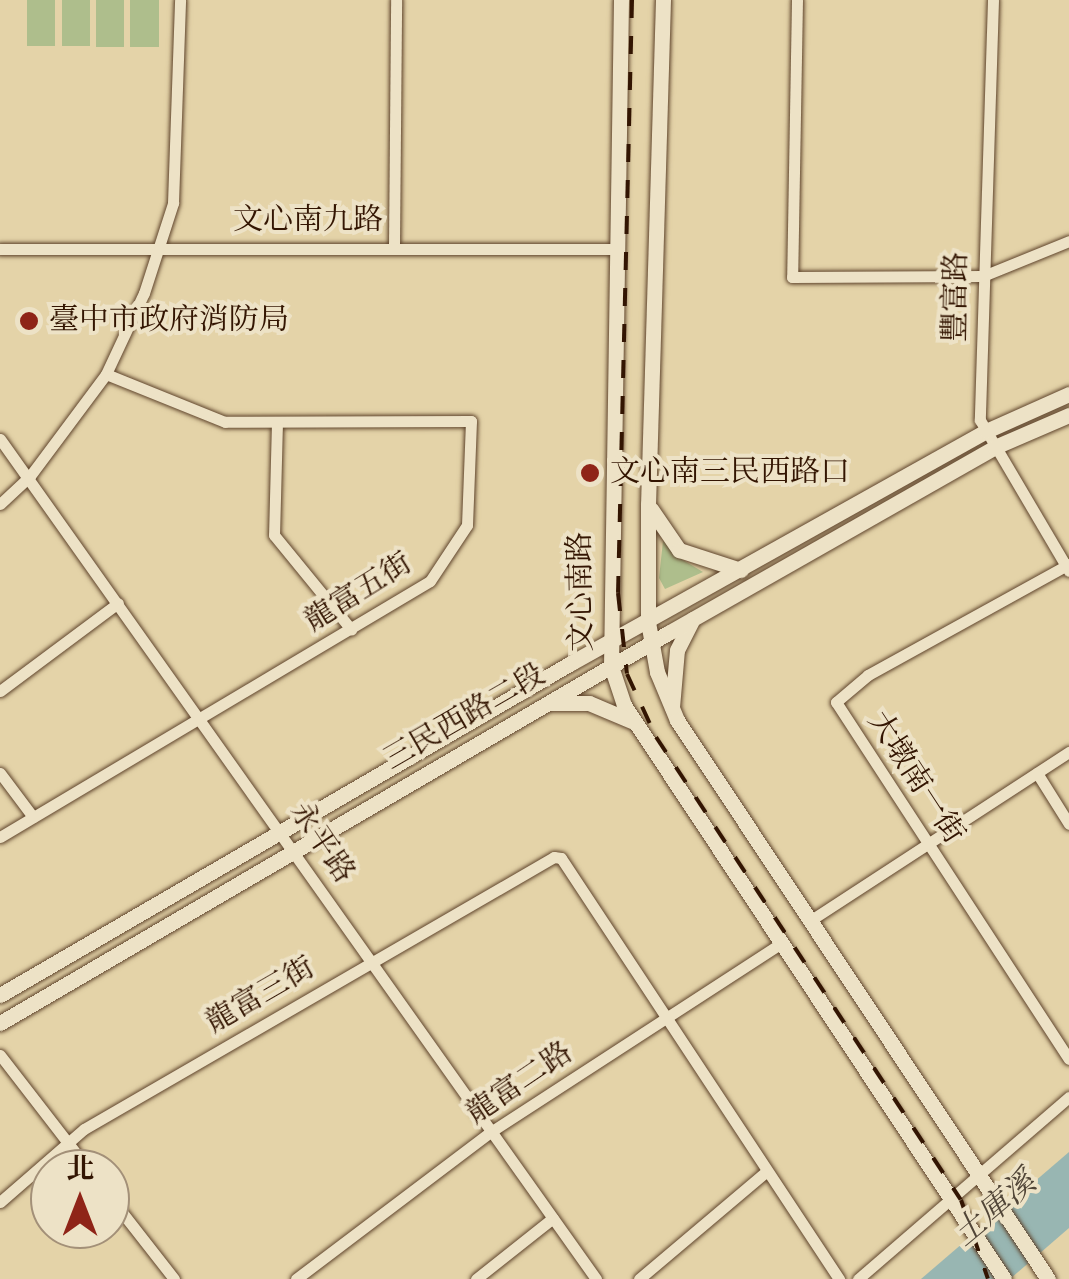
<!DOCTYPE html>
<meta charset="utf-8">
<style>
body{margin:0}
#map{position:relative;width:1069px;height:1279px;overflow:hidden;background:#e4d3a8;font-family:"Old Standard TT","Noto Serif TC",serif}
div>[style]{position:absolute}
.green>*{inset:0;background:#aebe8c;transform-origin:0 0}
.water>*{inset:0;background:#98b6b2}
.roads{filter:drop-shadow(0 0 2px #5f442c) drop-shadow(0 0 2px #5f442c)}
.street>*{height:11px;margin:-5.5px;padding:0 5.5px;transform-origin:5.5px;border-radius:5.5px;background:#ede2c6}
.secondary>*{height:15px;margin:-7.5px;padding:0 7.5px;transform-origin:7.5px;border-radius:7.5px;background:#ede2c6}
.rail>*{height:4px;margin-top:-2px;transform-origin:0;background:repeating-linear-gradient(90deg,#331502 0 18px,transparent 0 36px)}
.dots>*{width:28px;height:28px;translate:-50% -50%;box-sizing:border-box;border:5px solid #ede2c6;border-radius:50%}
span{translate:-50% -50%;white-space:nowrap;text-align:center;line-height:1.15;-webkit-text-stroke:8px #ede2c6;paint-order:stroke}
.street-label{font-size:30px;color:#331502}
.poi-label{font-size:30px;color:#331502}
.left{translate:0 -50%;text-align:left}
.water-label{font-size:32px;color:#514537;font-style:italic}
.north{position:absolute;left:30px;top:1149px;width:100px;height:100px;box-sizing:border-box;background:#ede2c6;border:2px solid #a39078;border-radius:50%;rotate:0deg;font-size:28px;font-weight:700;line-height:40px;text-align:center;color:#331502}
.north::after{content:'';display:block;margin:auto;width:35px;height:45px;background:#8f2418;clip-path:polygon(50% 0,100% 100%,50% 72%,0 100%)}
</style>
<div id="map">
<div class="green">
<div style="left:27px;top:0;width:28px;height:46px"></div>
<div style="left:62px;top:0;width:28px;height:46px"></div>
<div style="left:96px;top:0;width:28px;height:47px"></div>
<div style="left:130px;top:0;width:29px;height:47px"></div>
<div style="clip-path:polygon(663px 541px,678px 557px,703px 572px,665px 589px,659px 578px)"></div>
</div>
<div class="water">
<div style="clip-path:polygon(1069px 1152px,1069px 1228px,1010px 1279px,921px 1279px)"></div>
</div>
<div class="roads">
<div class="street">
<div style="left:797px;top:0;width:277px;rotate:91deg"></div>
<div style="left:792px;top:277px;width:191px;rotate:-0.3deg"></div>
<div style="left:983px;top:276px;width:93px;rotate:-22.1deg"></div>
<div style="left:993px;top:0;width:420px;rotate:91.8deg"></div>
<div style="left:980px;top:420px;width:175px;rotate:59.5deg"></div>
<div style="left:394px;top:246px;width:246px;rotate:-89.5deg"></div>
<div style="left:0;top:249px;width:615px"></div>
<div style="left:277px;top:422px;width:113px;rotate:91.5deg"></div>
<div style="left:274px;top:535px;width:122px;rotate:50.7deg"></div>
<div style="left:0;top:439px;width:1030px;rotate:54.64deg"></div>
<div style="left:0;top:504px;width:41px;rotate:-43deg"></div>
<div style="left:30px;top:476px;width:127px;rotate:-53.3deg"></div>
<div style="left:106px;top:374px;width:89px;rotate:-64.9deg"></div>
<div style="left:144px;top:293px;width:95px;rotate:-72.1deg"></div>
<div style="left:173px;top:203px;width:203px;rotate:-88deg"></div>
<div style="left:1069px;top:564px;width:230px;rotate:151.1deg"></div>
<div style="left:868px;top:675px;width:42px;rotate:139.8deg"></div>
<div style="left:836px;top:702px;width:426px;rotate:56.9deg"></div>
<div style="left:0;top:691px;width:147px;rotate:-36.7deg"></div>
<div style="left:0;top:773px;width:55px;rotate:53.1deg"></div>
<div style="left:1037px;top:773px;width:60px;rotate:57.9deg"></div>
<div style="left:0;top:837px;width:500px;rotate:-30.77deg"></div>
<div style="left:430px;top:581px;width:67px;rotate:-56.5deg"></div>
<div style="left:467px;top:525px;width:104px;rotate:-87.8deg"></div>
<div style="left:471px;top:421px;width:246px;rotate:179.8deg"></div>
<div style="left:225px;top:422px;width:128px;rotate:-158deg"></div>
<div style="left:811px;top:920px;width:308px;rotate:-33.1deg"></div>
<div style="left:0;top:1055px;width:144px;rotate:52.3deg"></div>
<div style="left:110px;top:1197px;width:104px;rotate:52deg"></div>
<div style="left:0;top:1202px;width:111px;rotate:-41deg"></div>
<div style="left:84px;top:1129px;width:543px;rotate:-30.06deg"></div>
<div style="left:554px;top:857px;width:7px;rotate:8deg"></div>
<div style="left:561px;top:858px;width:505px;rotate:56.56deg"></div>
<div style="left:296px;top:1279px;width:246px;rotate:-37.1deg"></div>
<div style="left:492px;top:1131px;width:345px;rotate:-33deg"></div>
<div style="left:476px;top:1279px;width:98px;rotate:-38.4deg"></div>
<div style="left:639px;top:1279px;width:167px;rotate:-40.2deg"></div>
<div style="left:858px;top:1279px;width:279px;rotate:-40.8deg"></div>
</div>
<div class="secondary">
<div style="left:621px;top:0;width:666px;rotate:90.86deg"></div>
<div style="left:611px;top:666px;width:41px;rotate:71.6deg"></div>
<div style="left:624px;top:705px;width:688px;rotate:56.49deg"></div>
<div style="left:663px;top:0;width:504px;rotate:91.7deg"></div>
<div style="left:648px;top:504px;width:118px;rotate:90deg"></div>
<div style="left:648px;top:622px;width:51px;rotate:79.8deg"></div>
<div style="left:657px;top:672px;width:52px;rotate:67.4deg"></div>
<div style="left:677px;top:720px;width:671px;rotate:56.43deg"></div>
<div style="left:651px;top:509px;width:50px;rotate:55.7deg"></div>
<div style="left:679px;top:550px;width:65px;rotate:17.9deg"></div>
<div style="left:550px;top:703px;width:39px"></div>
<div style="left:589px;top:703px;width:49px;rotate:22.9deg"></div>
<div style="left:672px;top:707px;width:57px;rotate:-85deg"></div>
<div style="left:677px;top:650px;width:35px;rotate:-63deg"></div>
<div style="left:0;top:995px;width:661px;rotate:-30.18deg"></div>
<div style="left:571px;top:663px;width:475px;rotate:-29.2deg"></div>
<div style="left:986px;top:431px;width:91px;rotate:-24deg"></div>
<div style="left:0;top:1023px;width:774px;rotate:-30.28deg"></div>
<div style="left:668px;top:633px;width:376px;rotate:-29.6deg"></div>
<div style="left:995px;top:447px;width:81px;rotate:-23.4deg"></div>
</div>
</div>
<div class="rail">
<div style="left:632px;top:0;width:593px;rotate:91.35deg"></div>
<div style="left:618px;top:593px;width:81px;rotate:83.7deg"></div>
<div style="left:627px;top:674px;width:69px;rotate:65.3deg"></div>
<div style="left:656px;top:737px;width:554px;rotate:56.63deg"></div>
<div style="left:961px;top:1200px;width:83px;rotate:71.1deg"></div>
</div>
<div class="dots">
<div style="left:29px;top:321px;background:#8f2418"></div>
<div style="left:590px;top:473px;background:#8f2418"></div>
</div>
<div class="street-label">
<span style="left:308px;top:221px">文心南九路</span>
<span style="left:957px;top:297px;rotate:-89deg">豐富路</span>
<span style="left:582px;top:592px;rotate:-91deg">文心南路</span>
<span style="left:359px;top:593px;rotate:-32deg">龍富五街</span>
<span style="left:465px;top:718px;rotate:-30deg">三民西路二段</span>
<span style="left:915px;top:778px;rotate:57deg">大墩南一街</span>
<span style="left:321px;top:843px;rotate:56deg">永平路</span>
<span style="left:261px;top:996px;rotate:-30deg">龍富三街</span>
<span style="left:520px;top:1084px;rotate:-34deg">龍富二路</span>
</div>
<div class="poi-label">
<span class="left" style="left:49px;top:321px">臺中市政府消防局</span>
<span class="left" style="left:610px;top:473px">文心南三民西路口</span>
</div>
<div class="water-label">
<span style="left:996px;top:1210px;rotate:-40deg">土庫溪</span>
</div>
<div class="north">北</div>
</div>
